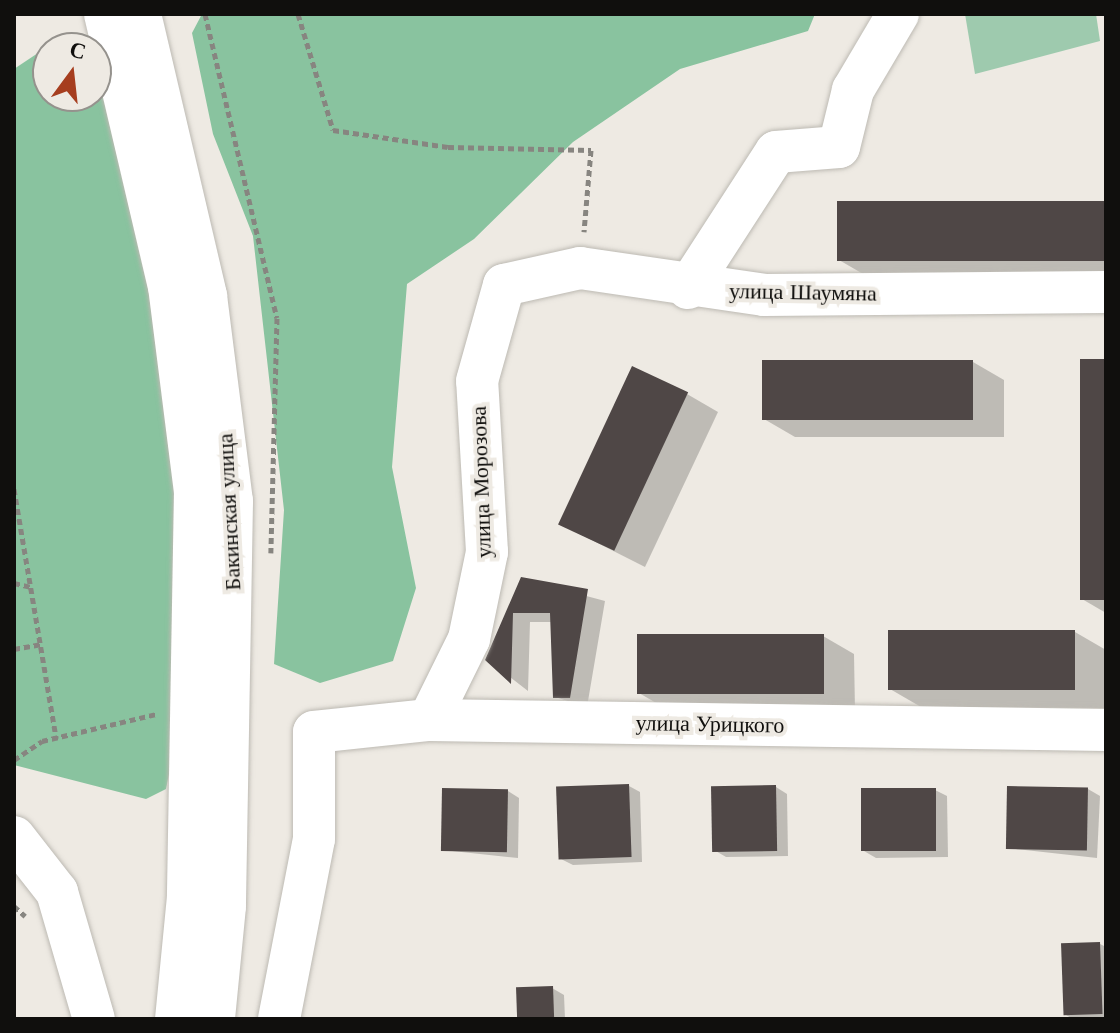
<!DOCTYPE html>
<meta charset="utf-8">
<style>
body{margin:0}
#map{position:relative;width:1120px;height:1033px;overflow:hidden;background:#eeeae3;font-family:"Libre Baskerville",serif}
div>[style]{position:absolute}
.green>*{inset:0;background:#9ecaae}
.forest>*{inset:0;background:#89c39f}
.shadow>*{inset:0;background:#0003}
.building>*{inset:0;background:#4f4746;transform-origin:0 0}
.path>*{height:5px;margin-top:-2.5px;transform-origin:0;background:repeating-linear-gradient(90deg,#878580 0 6px,transparent 0 10px)}
.roads{filter:drop-shadow(0 0 2px #bdbab3) drop-shadow(0 0 2px #bdbab3)}
.minor>*{height:42px;margin:-21px;padding:0 21px;transform-origin:21px;border-radius:21px;background:#fff}
.major>*{height:44px;margin:-22px;padding:0 22px;transform-origin:22px;border-radius:22px;background:#fff}
span{translate:-50% -50%;white-space:nowrap;text-align:center;line-height:1.15;-webkit-text-stroke:8px #eeeae3;paint-order:stroke}
.street-label{font-size:22px;color:#100f0d}
.frame{position:absolute;inset:0;border:16px solid #100f0d;pointer-events:none}
.north{position:absolute;left:32px;top:32px;width:80px;height:80px;box-sizing:border-box;background:#eeeae3;border:2px solid #95928d;border-radius:50%;rotate:15deg;font-size:22px;font-weight:700;line-height:32px;text-align:center;color:#100f0d}
.north::after{content:'';display:block;margin:auto;width:28px;height:36px;background:#a63e1f;clip-path:polygon(50% 0,100% 100%,50% 72%,0 100%)}
</style>
<div id="map">
<div class="green">
<div style="clip-path:polygon(965px 14px,1096px 14px,1100px 41px,975px 74px)"></div>
</div>
<div class="forest">
<div style="clip-path:polygon(202px 14px,815px 14px,808px 31px,680px 69px,573px 142px,474px 239px,407px 284px,392px 467px,416px 588px,393px 661px,320px 683px,274px 664px,284px 510px,253px 236px,213px 134px,192px 33px)"></div>
<div style="clip-path:polygon(67px 38px,87px 48px,48px 48px,48px 96px,96px 96px,96px 75px,136px 204px,177px 491px,172px 759px,166px 789px,146px 799px,14px 765px,14px 69px,53px 43px)"></div>
</div>
<div class="shadow">
<div style="clip-path:polygon(1106px 203px,1106px 278px,870px 278px,839px 260px)"></div>
<div style="clip-path:polygon(1106px 361px,1106px 613px,1082px 599px)"></div>
<div style="clip-path:polygon(973px 362px,1004px 380px,1004px 437px,795px 437px,764px 419px)"></div>
<div style="clip-path:polygon(687px 394px,718px 412px,645px 567px,560px 524px)"></div>
<div style="clip-path:polygon(523px 579px,605px 601px,587px 707px,555px 697px,552px 622px,530px 622px,528px 691px,488px 660px)"></div>
<div style="clip-path:polygon(1075px 632px,1106px 650px,1106px 708px,921px 707px,890px 689px)"></div>
<div style="clip-path:polygon(823px 636px,854px 654px,855px 711px,670px 711px,639px 693px)"></div>
<div style="clip-path:polygon(629px 786px,640px 792px,642px 862px,573px 865px,561px 859px)"></div>
<div style="clip-path:polygon(776px 787px,787px 794px,788px 856px,726px 857px,714px 850px)"></div>
<div style="clip-path:polygon(1088px 789px,1100px 796px,1097px 858px,1007px 848px)"></div>
<div style="clip-path:polygon(935px 790px,947px 796px,948px 857px,876px 858px,864px 851px)"></div>
<div style="clip-path:polygon(508px 791px,519px 798px,518px 858px,443px 850px)"></div>
<div style="clip-path:polygon(1100px 944px,1106px 947px,1106px 1019px,1073px 1019px,1066px 1015px)"></div>
<div style="clip-path:polygon(552px 988px,564px 995px,565px 1019px,519px 1019px)"></div>
</div>
<div class="building">
<div style="left:837px;top:201px;width:269px;height:60px"></div>
<div style="left:1080px;top:359px;width:26px;height:241px"></div>
<div style="left:762px;top:360px;width:211px;height:60px"></div>
<div style="left:632px;top:366px;width:62px;height:175px;rotate:25deg"></div>
<div style="clip-path:polygon(521px 577px,588px 589px,570px 698px,553px 698px,550px 613px,513px 613px,511px 684px,485px 660px)"></div>
<div style="left:888px;top:630px;width:187px;height:60px"></div>
<div style="left:637px;top:634px;width:187px;height:60px"></div>
<div style="left:629px;top:784px;width:73px;height:73px;rotate:88deg"></div>
<div style="left:776px;top:785px;width:66px;height:65px;rotate:89deg"></div>
<div style="left:1007px;top:786px;width:81px;height:63px;rotate:1deg"></div>
<div style="left:442px;top:788px;width:66px;height:63px;rotate:1deg"></div>
<div style="left:936px;top:788px;width:63px;height:75px;rotate:90deg"></div>
<div style="left:1100px;top:942px;width:72px;height:39px;rotate:88deg"></div>
<div style="left:553px;top:986px;width:33px;height:37px;rotate:88deg"></div>
</div>
<div class="path">
<div style="left:205px;top:14px;width:312px;rotate:76.7deg"></div>
<div style="left:277px;top:318px;width:235px;rotate:91.5deg"></div>
<div style="left:298px;top:14px;width:121px;rotate:73.2deg"></div>
<div style="left:333px;top:130px;width:116px;rotate:8.4deg"></div>
<div style="left:448px;top:147px;width:143px;rotate:1.2deg"></div>
<div style="left:591px;top:150px;width:82px;rotate:94.9deg"></div>
<div style="left:14px;top:489px;width:253px;rotate:80.4deg"></div>
<div style="left:14px;top:583px;width:17px;rotate:13deg"></div>
<div style="left:14px;top:649px;width:27px;rotate:-10deg"></div>
<div style="left:14px;top:760px;width:34px;rotate:-34deg"></div>
<div style="left:42px;top:741px;width:117px;rotate:-13.3deg"></div>
<div style="left:14px;top:906px;width:15px;rotate:42deg"></div>
</div>
<div class="roads">
<div class="minor">
<div style="left:688px;top:288px;width:162px;rotate:-57.1deg"></div>
<div style="left:776px;top:152px;width:63px;rotate:-4.5deg"></div>
<div style="left:839px;top:147px;width:59px;rotate:-76.2deg"></div>
<div style="left:853px;top:90px;width:88px;rotate:-59.4deg"></div>
<div style="left:429px;top:720px;width:90px;rotate:-63.7deg"></div>
<div style="left:469px;top:639px;width:89px;rotate:-78.3deg"></div>
<div style="left:487px;top:552px;width:171px;rotate:-93.3deg"></div>
<div style="left:477px;top:381px;width:100px;rotate:-74.3deg"></div>
<div style="left:504px;top:285px;width:78px;rotate:-12.6deg"></div>
<div style="left:580px;top:268px;width:186px;rotate:8.3deg"></div>
<div style="left:764px;top:295px;width:342px;rotate:-0.5deg"></div>
<div style="left:14px;top:837px;width:70px;rotate:52deg"></div>
<div style="left:57px;top:892px;width:132px;rotate:73.8deg"></div>
<div style="left:279px;top:1019px;width:183px;rotate:-79deg"></div>
<div style="left:314px;top:839px;width:107px;rotate:-90deg"></div>
<div style="left:314px;top:732px;width:116px;rotate:-6deg"></div>
<div style="left:429px;top:720px;width:677px;rotate:0.85deg"></div>
</div>
<div class="major">
<div style="left:106px;top:14px;width:279px;rotate:76.8deg"></div>
<div style="left:170px;top:286px;width:207px;rotate:82.8deg"></div>
<div style="left:196px;top:491px;width:406px;rotate:91deg"></div>
<div style="left:189px;top:897px;width:123px;rotate:95.6deg"></div>
<div style="left:139px;top:14px;width:290px;rotate:76.8deg"></div>
<div style="left:205px;top:296px;width:207px;rotate:82.8deg"></div>
<div style="left:231px;top:501px;width:405px;rotate:91deg"></div>
<div style="left:224px;top:906px;width:114px;rotate:95.6deg"></div>
</div>
</div>
<div class="street-label">
<span style="left:803px;top:292px;rotate:1deg">улица Шаумяна</span>
<span style="left:481px;top:482px;rotate:-92deg">улица Морозова</span>
<span style="left:229px;top:512px;rotate:-93deg">Бакинская улица</span>
<span style="left:710px;top:724px;rotate:1deg">улица Урицкого</span>
</div>
<div class="frame"></div>
<div class="north">С</div>
</div>
